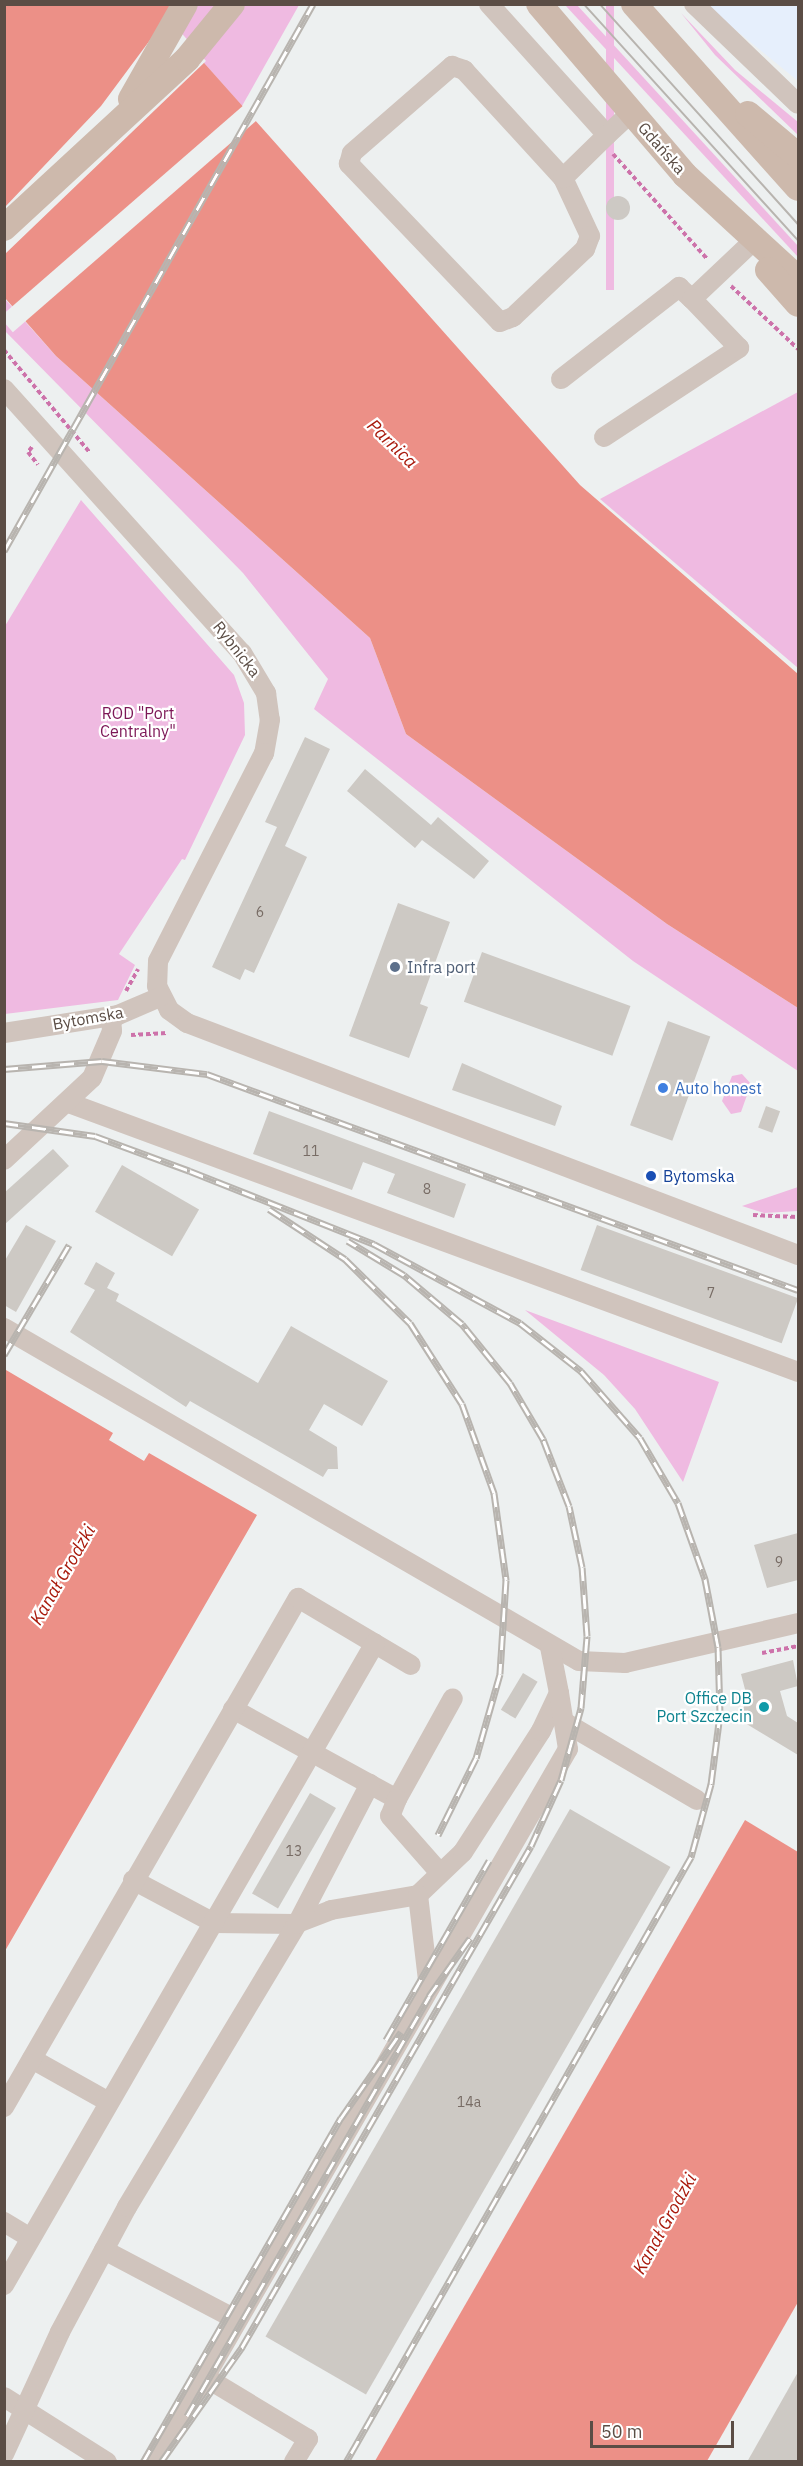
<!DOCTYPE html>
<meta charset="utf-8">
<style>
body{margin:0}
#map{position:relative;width:803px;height:2466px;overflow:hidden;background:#edf0f0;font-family:"IBM Plex Sans",sans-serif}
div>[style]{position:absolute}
.commercial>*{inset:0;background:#e6effc}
.green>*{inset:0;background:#efbae1;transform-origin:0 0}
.water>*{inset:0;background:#ec9087}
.pier>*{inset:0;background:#edf0f0;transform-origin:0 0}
.building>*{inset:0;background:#cdc9c4;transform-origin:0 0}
.round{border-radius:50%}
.path>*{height:4px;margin-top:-2px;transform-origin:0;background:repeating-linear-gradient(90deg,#cd72aa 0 4.5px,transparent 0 7.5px)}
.minor>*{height:20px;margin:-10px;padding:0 10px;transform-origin:10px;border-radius:10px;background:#d0c4bd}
.major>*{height:26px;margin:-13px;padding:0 13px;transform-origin:13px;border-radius:13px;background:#cdb9ac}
.tram>*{height:1.5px;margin:-0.75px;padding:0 0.75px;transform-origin:0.75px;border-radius:0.75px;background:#b8b4af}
.rail>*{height:7px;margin-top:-3.5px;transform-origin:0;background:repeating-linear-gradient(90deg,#fff 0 14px,#b8b4af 0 28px);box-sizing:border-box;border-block:2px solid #b8b4af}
.dots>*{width:16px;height:16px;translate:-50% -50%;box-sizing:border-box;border:3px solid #fff;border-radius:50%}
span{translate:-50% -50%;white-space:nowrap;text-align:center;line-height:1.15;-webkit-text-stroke:4.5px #fff;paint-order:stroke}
.number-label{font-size:14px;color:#786c65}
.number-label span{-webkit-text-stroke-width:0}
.street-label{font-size:16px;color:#5b4d45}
.park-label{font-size:16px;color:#7c1656}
.service-label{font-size:16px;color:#4e5e75}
.left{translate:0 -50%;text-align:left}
.shop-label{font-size:16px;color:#366cbe}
.transit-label{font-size:16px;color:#164399}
.culture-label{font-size:16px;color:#0d838f}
.right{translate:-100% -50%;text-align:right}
.water-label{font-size:18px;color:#a8190b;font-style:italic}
.frame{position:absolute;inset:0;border:6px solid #5b4d45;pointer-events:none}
.scale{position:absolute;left:590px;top:2421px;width:144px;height:27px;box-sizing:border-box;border:3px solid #5b4d45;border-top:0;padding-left:8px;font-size:18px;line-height:21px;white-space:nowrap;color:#5b4d45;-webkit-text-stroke:4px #fff;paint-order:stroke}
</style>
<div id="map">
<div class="commercial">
<div style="clip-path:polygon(705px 5px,798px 5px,798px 81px)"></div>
</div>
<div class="green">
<div style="clip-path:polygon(192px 5px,299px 5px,242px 106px,173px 28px)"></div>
<div style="clip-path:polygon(565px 5px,577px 5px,798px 246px,798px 257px)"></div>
<div style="left:606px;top:5px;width:8px;height:285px"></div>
<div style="clip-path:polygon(681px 13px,735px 70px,798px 122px,798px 135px,715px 55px)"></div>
<div style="clip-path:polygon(4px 298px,56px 356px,370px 638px,406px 734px,667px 924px,798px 1008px,798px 1071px,633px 961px,314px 709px,328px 679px,243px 573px,5px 331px)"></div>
<div style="clip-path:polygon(798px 392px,798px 668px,600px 499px)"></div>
<div style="clip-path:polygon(81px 500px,234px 675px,244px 703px,245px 735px,185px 860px,182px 859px,119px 954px,135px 965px,118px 1000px,5px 1014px,5px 626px)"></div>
<div style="clip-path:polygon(742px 1074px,751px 1084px,741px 1112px,731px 1114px,722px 1101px,732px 1076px)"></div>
<div style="clip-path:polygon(798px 1187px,798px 1211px,764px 1213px,742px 1206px)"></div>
<div style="clip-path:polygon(525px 1310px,719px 1382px,683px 1482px,635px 1409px,604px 1375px)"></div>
</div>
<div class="water">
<div style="clip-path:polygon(4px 5px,192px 5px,173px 28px,580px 485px,798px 674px,798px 1008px,667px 924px,406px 734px,370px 638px,56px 356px,5px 298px)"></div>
<div style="clip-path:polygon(6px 1370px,113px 1433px,109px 1440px,144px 1461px,149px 1453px,257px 1515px,5px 1951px)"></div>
<div style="clip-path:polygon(745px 1820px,798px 1852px,798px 2302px,707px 2461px,375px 2461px)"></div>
</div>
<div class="pier">
<div style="clip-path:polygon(177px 28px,206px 61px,5px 254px,5px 207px,101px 106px,153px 36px)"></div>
<div style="left:245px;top:104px;width:20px;height:325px;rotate:49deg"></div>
</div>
<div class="building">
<div class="round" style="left:606px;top:196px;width:24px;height:24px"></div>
<div style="clip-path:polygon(305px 737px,330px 749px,285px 846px,307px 857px,254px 973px,245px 969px,240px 980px,212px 967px,277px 827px,265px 822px)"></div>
<div style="clip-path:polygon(365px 769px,431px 825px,438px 817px,489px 861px,474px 879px,422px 840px,415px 848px,347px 791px)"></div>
<div style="clip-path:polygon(398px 903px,450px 922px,420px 1004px,428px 1007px,409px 1058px,349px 1036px)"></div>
<div style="left:482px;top:952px;width:158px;height:53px;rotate:20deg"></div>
<div style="left:668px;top:1021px;width:45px;height:111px;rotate:20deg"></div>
<div style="clip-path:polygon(462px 1063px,562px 1106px,555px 1126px,452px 1090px)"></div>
<div style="left:766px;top:1106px;width:15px;height:23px;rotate:20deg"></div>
<div style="clip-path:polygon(269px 1111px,466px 1184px,454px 1218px,387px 1193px,395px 1174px,363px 1162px,352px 1190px,253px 1154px)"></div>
<div style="clip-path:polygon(53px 1149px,69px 1166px,4px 1225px,4px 1193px)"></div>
<div style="left:122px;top:1165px;width:89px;height:54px;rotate:30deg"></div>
<div style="clip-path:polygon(26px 1225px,56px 1241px,16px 1312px,4px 1305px,4px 1262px)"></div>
<div style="left:597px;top:1225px;width:214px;height:48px;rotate:20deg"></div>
<div style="clip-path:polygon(96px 1262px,115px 1273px,107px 1288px,119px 1294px,116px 1301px,258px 1383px,291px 1326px,388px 1381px,362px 1426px,324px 1404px,309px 1430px,337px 1447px,338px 1469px,328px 1469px,323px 1477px,190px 1401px,186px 1407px,70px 1332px,95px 1290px,84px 1284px)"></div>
<div style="clip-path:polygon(798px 1533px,798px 1580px,767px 1588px,754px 1545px)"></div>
<div style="clip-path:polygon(793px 1660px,798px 1686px,780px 1691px,787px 1716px,798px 1723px,798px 1755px,740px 1720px,747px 1697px,741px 1674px)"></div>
<div style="left:523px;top:1673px;width:17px;height:43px;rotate:31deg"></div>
<div style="left:310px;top:1793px;width:30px;height:116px;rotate:30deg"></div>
<div style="left:570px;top:1809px;width:116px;height:609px;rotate:30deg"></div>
<div style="clip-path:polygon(798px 2372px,798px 2462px,747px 2462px)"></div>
</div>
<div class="path">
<div style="left:613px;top:154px;width:142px;rotate:48.1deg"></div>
<div style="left:731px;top:286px;width:92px;rotate:43.2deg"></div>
<div style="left:4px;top:350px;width:134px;rotate:50.1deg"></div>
<div style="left:32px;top:447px;width:6px;rotate:129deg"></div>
<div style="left:28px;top:452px;width:16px;rotate:52deg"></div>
<div style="left:126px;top:991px;width:25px;rotate:-61deg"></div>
<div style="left:131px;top:1035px;width:36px;rotate:-3deg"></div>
<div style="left:753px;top:1215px;width:45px;rotate:2.5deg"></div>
<div style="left:762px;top:1653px;width:37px;rotate:-11deg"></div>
</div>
<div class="minor">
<div style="left:489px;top:4px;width:176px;rotate:48deg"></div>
<div style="left:607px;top:135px;width:34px;rotate:-43deg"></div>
<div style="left:694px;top:4px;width:144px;rotate:43.9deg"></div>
<div style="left:563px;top:178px;width:64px;rotate:65deg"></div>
<div style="left:590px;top:236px;width:14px;rotate:111deg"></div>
<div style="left:585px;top:249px;width:99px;rotate:136.6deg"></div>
<div style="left:513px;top:317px;width:14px;rotate:159deg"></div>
<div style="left:500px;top:322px;width:219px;rotate:-133.7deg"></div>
<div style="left:349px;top:164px;width:11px;rotate:-75deg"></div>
<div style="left:352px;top:153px;width:133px;rotate:-41deg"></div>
<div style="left:452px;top:66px;width:13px;rotate:18deg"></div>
<div style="left:464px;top:70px;width:147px;rotate:47.5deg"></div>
<div style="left:563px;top:178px;width:62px;rotate:-44.3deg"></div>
<div style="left:561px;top:379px;width:150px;rotate:-37.9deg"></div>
<div style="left:679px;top:287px;width:18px;rotate:43deg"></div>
<div style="left:692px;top:299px;width:76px;rotate:-43.4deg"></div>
<div style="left:4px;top:389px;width:355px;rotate:48deg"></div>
<div style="left:242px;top:653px;width:47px;rotate:59deg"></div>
<div style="left:266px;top:693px;width:27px;rotate:82deg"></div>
<div style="left:270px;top:720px;width:34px;rotate:100deg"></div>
<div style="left:264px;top:753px;width:233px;rotate:117deg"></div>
<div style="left:158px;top:961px;width:25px;rotate:92deg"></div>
<div style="left:157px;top:986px;width:27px;rotate:63deg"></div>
<div style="left:169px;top:1010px;width:22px;rotate:36deg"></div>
<div style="left:187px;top:1023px;width:654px;rotate:20.79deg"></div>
<div style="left:604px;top:437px;width:162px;rotate:-33.4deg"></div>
<div style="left:739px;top:348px;width:68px;rotate:-133.8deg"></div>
<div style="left:4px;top:1033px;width:115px;rotate:-9deg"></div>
<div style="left:118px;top:1015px;width:46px;rotate:-23.2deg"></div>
<div style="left:69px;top:1103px;width:777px;rotate:20.25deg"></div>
<div style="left:4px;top:1160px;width:120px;rotate:-43deg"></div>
<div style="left:92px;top:1078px;width:51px;rotate:-66.9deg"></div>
<div style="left:112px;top:1031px;width:14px;rotate:-94deg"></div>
<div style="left:4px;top:1328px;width:664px;rotate:30.08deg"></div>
<div style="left:579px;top:1661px;width:46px;rotate:2.5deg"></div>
<div style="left:625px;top:1663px;width:178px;rotate:-13deg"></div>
<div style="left:233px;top:1709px;width:187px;rotate:28.8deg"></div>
<div style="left:397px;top:1799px;width:115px;rotate:-61deg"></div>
<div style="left:564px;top:1722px;width:154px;rotate:30.4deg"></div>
<div style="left:397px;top:1799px;width:18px;rotate:112deg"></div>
<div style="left:390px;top:1816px;width:76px;rotate:48.7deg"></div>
<div style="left:133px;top:1880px;width:92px;rotate:28deg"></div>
<div style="left:214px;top:1923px;width:81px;rotate:0.7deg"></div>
<div style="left:295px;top:1924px;width:39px;rotate:-21deg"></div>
<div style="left:331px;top:1910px;width:88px;rotate:-9.8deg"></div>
<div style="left:418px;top:1895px;width:62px;rotate:-43.7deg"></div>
<div style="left:463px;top:1852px;width:144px;rotate:-57.2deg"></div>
<div style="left:541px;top:1731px;width:42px;rotate:-64.7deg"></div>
<div style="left:559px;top:1693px;width:47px;rotate:-101.1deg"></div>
<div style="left:418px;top:1895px;width:94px;rotate:83.3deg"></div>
<div style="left:32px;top:2059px;width:88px;rotate:29.2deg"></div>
<div style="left:4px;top:2107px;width:588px;rotate:-59.99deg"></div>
<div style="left:298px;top:1598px;width:131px;rotate:30.7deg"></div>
<div style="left:4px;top:2222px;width:31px;rotate:31deg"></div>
<div style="left:104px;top:2250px;width:150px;rotate:27.8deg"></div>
<div style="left:4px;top:2285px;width:741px;rotate:-59.98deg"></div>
<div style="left:4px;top:2397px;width:122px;rotate:32.3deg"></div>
<div style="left:4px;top:2454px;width:134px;rotate:-65.3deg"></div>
<div style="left:60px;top:2332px;width:142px;rotate:-61.8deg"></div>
<div style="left:127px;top:2207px;width:330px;rotate:-59deg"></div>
<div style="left:297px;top:1924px;width:158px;rotate:-62.5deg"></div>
<div style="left:151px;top:2462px;width:101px;rotate:-57.6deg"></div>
<div style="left:294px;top:2462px;width:27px;rotate:-59deg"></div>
<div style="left:308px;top:2439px;width:120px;rotate:-149deg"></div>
<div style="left:205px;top:2377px;width:725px;rotate:-59.97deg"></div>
<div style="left:568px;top:1749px;width:57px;rotate:-99.1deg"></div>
</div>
<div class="major">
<div style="left:539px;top:4px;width:225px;rotate:49.5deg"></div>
<div style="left:685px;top:175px;width:154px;rotate:42.6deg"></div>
<div style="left:634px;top:4px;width:246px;rotate:48.3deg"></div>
<div style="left:131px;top:99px;width:109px;rotate:-60.4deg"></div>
<div style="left:748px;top:114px;width:65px;rotate:40deg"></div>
<div style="left:4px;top:228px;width:249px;rotate:-42.7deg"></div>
<div style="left:187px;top:59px;width:71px;rotate:-50.7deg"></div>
<div style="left:768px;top:270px;width:45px;rotate:48.6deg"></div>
</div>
<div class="tram">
<div style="left:584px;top:4px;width:319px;rotate:47.8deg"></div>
<div style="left:600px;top:4px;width:296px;rotate:48deg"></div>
</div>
<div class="rail">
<div style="left:4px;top:551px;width:628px;rotate:-60.54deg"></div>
<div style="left:4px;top:1069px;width:98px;rotate:-4.7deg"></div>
<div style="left:102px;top:1061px;width:106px;rotate:7.1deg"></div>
<div style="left:207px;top:1074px;width:629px;rotate:20.08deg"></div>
<div style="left:4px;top:1123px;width:92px;rotate:8.1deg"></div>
<div style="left:95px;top:1136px;width:101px;rotate:20.2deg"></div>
<div style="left:190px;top:1171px;width:198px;rotate:21.6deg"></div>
<div style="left:374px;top:1244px;width:166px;rotate:28.4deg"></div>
<div style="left:520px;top:1323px;width:78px;rotate:38.2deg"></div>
<div style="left:581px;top:1371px;width:89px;rotate:48.6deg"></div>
<div style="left:640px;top:1438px;width:75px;rotate:59.7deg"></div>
<div style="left:678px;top:1503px;width:81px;rotate:70.4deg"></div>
<div style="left:705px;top:1579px;width:69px;rotate:79.2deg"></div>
<div style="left:718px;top:1647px;width:67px;rotate:88.3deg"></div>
<div style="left:720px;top:1714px;width:71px;rotate:97.3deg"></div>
<div style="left:711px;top:1784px;width:76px;rotate:105.3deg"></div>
<div style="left:691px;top:1857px;width:696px;rotate:119.69deg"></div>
<div style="left:269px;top:1209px;width:91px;rotate:33.3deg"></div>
<div style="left:345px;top:1259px;width:91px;rotate:44.6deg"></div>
<div style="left:410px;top:1323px;width:96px;rotate:57.3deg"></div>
<div style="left:462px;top:1404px;width:95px;rotate:70.2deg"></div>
<div style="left:494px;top:1493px;width:88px;rotate:82.1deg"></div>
<div style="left:506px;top:1580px;width:94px;rotate:93.7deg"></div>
<div style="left:500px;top:1674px;width:87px;rotate:105.9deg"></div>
<div style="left:476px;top:1758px;width:86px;rotate:116.3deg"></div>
<div style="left:4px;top:1355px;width:128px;rotate:-59.4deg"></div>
<div style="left:386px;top:2040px;width:207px;rotate:-60.1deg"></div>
<div style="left:187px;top:2416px;width:485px;rotate:-60deg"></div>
<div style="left:429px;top:1996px;width:71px;rotate:-54.7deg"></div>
<div style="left:143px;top:2462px;width:397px;rotate:-60.1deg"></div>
<div style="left:341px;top:2118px;width:105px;rotate:-55.1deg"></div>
<div style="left:161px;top:2462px;width:141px;rotate:-54.8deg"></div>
<div style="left:242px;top:2347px;width:578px;rotate:-60.02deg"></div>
<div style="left:531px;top:1846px;width:72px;rotate:-65.6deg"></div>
<div style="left:561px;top:1780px;width:75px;rotate:-74.5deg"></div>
<div style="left:581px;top:1708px;width:72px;rotate:-85.2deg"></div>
<div style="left:587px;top:1636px;width:69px;rotate:-94.1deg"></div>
<div style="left:582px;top:1567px;width:62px;rotate:-102deg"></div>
<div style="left:569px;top:1506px;width:72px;rotate:-111.2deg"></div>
<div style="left:543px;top:1439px;width:65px;rotate:-120.5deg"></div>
<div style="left:510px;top:1383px;width:76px;rotate:-129.1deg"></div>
<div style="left:462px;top:1324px;width:76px;rotate:-139.8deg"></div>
<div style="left:404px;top:1275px;width:66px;rotate:-148.7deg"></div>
</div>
<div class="dots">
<div style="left:395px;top:967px;background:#5c6f8a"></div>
<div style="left:663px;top:1088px;background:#3f7fe0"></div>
<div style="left:651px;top:1176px;background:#1a4fb4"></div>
<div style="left:764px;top:1707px;background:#0f9aa8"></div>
</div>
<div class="number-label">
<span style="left:260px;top:912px">6</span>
<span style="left:311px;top:1151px">11</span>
<span style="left:427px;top:1189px">8</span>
<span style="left:711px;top:1293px">7</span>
<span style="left:779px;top:1562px">9</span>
<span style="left:294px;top:1851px">13</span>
<span style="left:469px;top:2102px">14a</span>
</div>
<div class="street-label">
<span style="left:662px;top:148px;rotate:49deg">Gdańska</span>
<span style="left:237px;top:649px;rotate:52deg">Rybnicka</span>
<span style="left:88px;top:1018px;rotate:-10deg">Bytomska</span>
</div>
<div class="park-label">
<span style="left:138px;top:722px">ROD "Port<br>Centralny"</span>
</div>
<div class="service-label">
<span class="left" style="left:407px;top:967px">Infra port</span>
</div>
<div class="shop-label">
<span class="left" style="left:675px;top:1088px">Auto honest</span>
</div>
<div class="transit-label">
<span class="left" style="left:663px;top:1176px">Bytomska</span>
</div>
<div class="culture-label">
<span class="right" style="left:752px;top:1707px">Office DB<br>Port Szczecin</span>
</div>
<div class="water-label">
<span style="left:392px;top:444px;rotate:44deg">Parnica</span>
<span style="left:63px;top:1575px;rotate:-60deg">Kanał Grodzki</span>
<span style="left:665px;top:2224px;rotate:-61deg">Kanał Grodzki</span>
</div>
<div class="frame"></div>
<div class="scale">50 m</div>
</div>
